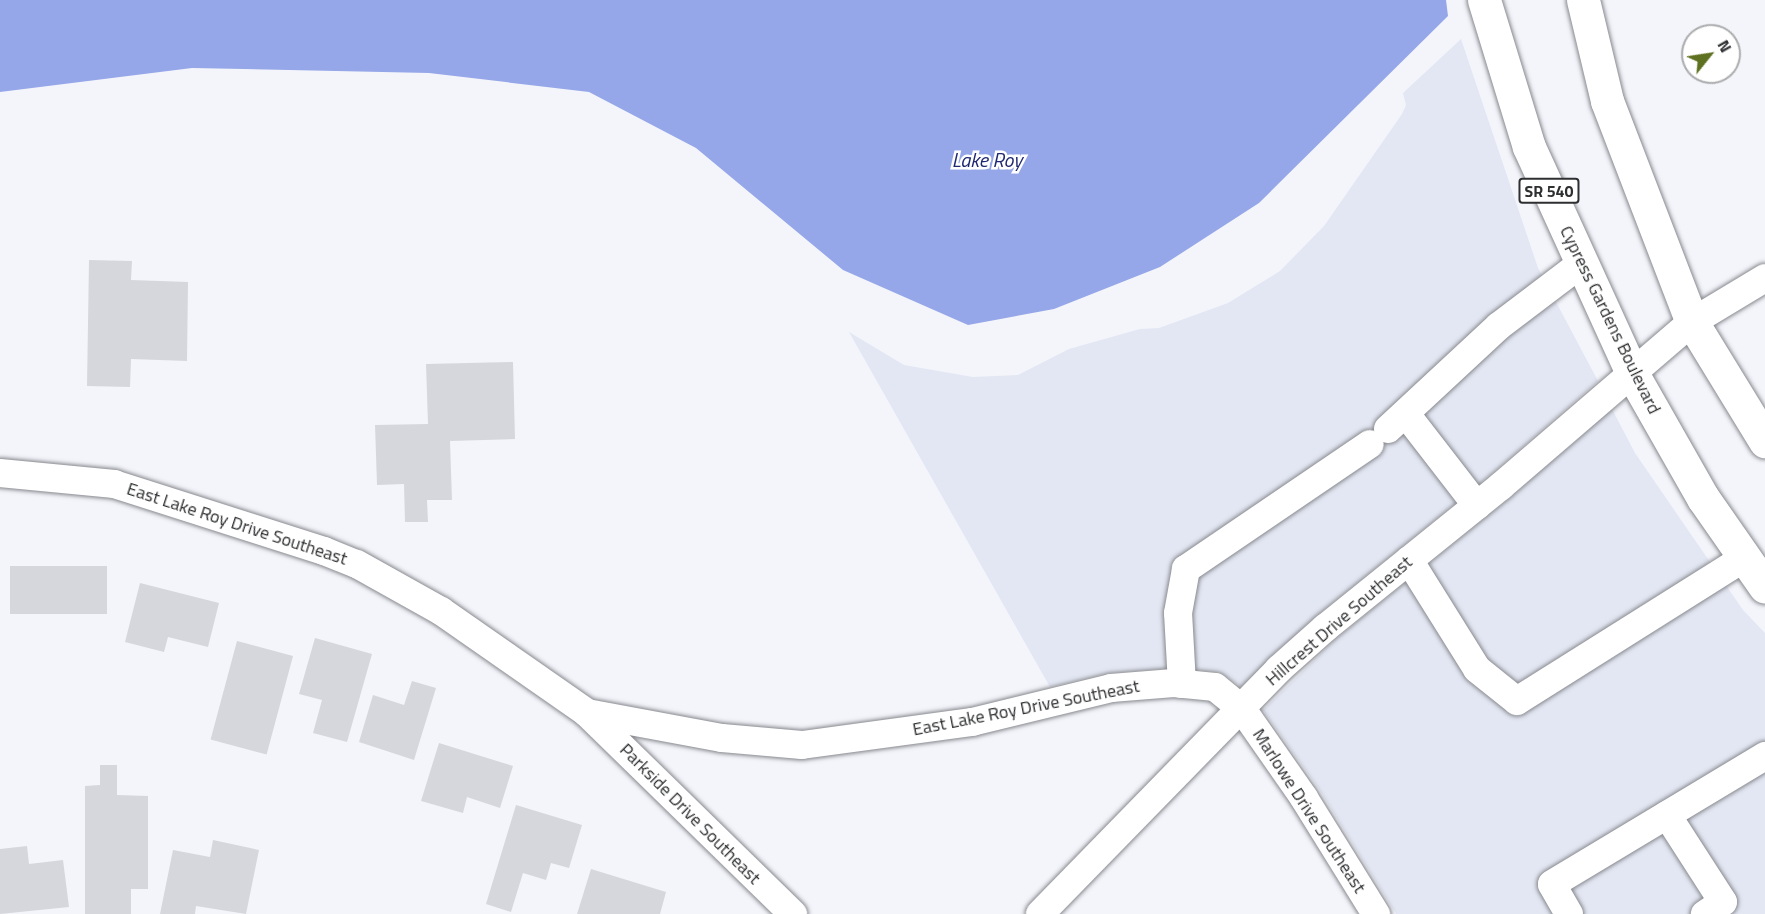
<!DOCTYPE html>
<style>
body{margin:0}
#map{position:relative;width:1765px;height:914px;overflow:hidden;background:#f4f5fb;font-family:"Titillium Web",sans-serif}
div>[style]{position:absolute}
.built>*{inset:0;background:#e3e7f3}
.water>*{inset:0;background:#95a7e8}
.building>*{inset:0;background:#d5d7dc;transform-origin:0 0}
.roads{filter:drop-shadow(0 0 2px #87898e) drop-shadow(0 0 2px #87898e)}
.minor>*{height:28px;margin:-14px;padding:0 14px;transform-origin:14px;border-radius:14px;background:#fff}
.major>*{height:33px;margin:-16.5px;padding:0 16.5px;transform-origin:16.5px;border-radius:16.5px;background:#fff}
span{translate:-50% -50%;white-space:nowrap;text-align:center;line-height:1.15;-webkit-text-stroke:5px #fff;paint-order:stroke}
.shield-label span{padding:2px 4px;background:#fff;border:2px solid;border-radius:4px;-webkit-text-stroke-width:0}
.shield-label{font-size:16px;color:#2e2f31;font-weight:700}
.street-label{font-size:18px;color:#2e2f31}
.water-label{font-size:20px;color:#202872;font-style:italic}
.north{position:absolute;left:1681px;top:24px;width:60px;height:60px;box-sizing:border-box;background:#fff;border:2px solid #abacad;border-radius:50%;rotate:60deg;font-size:16px;font-weight:700;line-height:24px;text-align:center;color:#2e2f31}
.north::after{content:'';display:block;margin:auto;width:21px;height:27px;background:#5e7120;clip-path:polygon(50% 0,100% 100%,50% 72%,0 100%)}
</style>
<div id="map">
<div class="built">
<div style="clip-path:polygon(1461px 39px,1538px 268px,1598px 381px,1490px 475px,1315px 617px,1242px 687px,1219px 672px,1174px 668px,1108px 673px,1050px 687px,849px 332px,904px 365px,973px 377px,1018px 375px,1069px 349px,1140px 329px,1159px 328px,1228px 303px,1280px 271px,1324px 226px,1402px 114px,1406px 105px,1403px 93px)"></div>
<div style="clip-path:polygon(1612px 409px,1635px 453px,1743px 610px,1765px 633px,1765px 914px,1396px 914px,1319px 789px,1263px 710px,1336px 639px,1510px 498px)"></div>
</div>
<div class="water">
<div style="clip-path:polygon(0 0,1446px 0,1448px 16px,1259px 203px,1160px 267px,1054px 309px,968px 325px,843px 270px,696px 148px,589px 92px,429px 73px,192px 68px,0 92px)"></div>
</div>
<div class="building">
<div style="clip-path:polygon(89px 260px,132px 261px,131px 280px,188px 282px,187px 361px,131px 359px,130px 387px,87px 386px)"></div>
<div style="clip-path:polygon(513px 362px,515px 439px,450px 441px,452px 500px,427px 500px,428px 522px,405px 522px,404px 484px,377px 485px,375px 425px,428px 424px,426px 364px)"></div>
<div style="left:10px;top:566px;width:97px;height:48px"></div>
<div style="clip-path:polygon(140px 583px,219px 603px,208px 647px,168px 637px,164px 652px,125px 642px)"></div>
<div style="clip-path:polygon(315px 638px,372px 654px,347px 742px,313px 733px,322px 700px,299px 694px)"></div>
<div style="left:237px;top:641px;width:58px;height:102px;rotate:15deg"></div>
<div style="clip-path:polygon(412px 681px,436px 688px,414px 760px,359px 742px,373px 695px,404px 705px)"></div>
<div style="clip-path:polygon(439px 743px,513px 766px,500px 808px,467px 797px,463px 813px,421px 801px)"></div>
<div style="clip-path:polygon(100px 765px,117px 765px,117px 795px,148px 796px,148px 889px,131px 889px,131px 914px,85px 914px,85px 786px,100px 785px)"></div>
<div style="clip-path:polygon(516px 805px,582px 825px,569px 868px,551px 863px,546px 880px,523px 873px,511px 912px,486px 904px)"></div>
<div style="clip-path:polygon(213px 840px,259px 850px,246px 914px,196px 906px,195px 914px,160px 914px,173px 850px,210px 857px)"></div>
<div style="clip-path:polygon(27px 846px,29px 864px,63px 860px,69px 907px,0 914px,0 849px)"></div>
<div style="clip-path:polygon(591px 869px,666px 892px,660px 914px,577px 914px)"></div>
</div>
<div class="roads">
<div class="minor">
<div style="left:1406px;top:414px;width:116px;rotate:52.3deg"></div>
<div style="left:1388px;top:429px;width:151px;rotate:-42.9deg"></div>
<div style="left:1499px;top:326px;width:104px;rotate:-37.2deg"></div>
<div style="left:0;top:473px;width:115px;rotate:5.5deg"></div>
<div style="left:114px;top:484px;width:220px;rotate:17.7deg"></div>
<div style="left:324px;top:551px;width:35px;rotate:22deg"></div>
<div style="left:357px;top:564px;width:96px;rotate:29.2deg"></div>
<div style="left:441px;top:611px;width:178px;rotate:34.9deg"></div>
<div style="left:587px;top:713px;width:137px;rotate:10.5deg"></div>
<div style="left:722px;top:738px;width:80px;rotate:5deg"></div>
<div style="left:802px;top:745px;width:172px;rotate:-7.7deg"></div>
<div style="left:972px;top:722px;width:143px;rotate:-13.7deg"></div>
<div style="left:1111px;top:688px;width:63px;rotate:-4.5deg"></div>
<div style="left:1174px;top:683px;width:41px;rotate:5.6deg"></div>
<div style="left:1215px;top:687px;width:35px;rotate:39deg"></div>
<div style="left:1242px;top:709px;width:108px;rotate:55.1deg"></div>
<div style="left:1304px;top:798px;width:137px;rotate:58.2deg"></div>
<div style="left:1409px;top:560px;width:128px;rotate:58deg"></div>
<div style="left:1477px;top:669px;width:51px;rotate:38.7deg"></div>
<div style="left:1517px;top:701px;width:268px;rotate:-32.2deg"></div>
<div style="left:1182px;top:684px;width:71px;rotate:-93.2deg"></div>
<div style="left:1178px;top:613px;width:45px;rotate:-79.7deg"></div>
<div style="left:1186px;top:569px;width:222px;rotate:-34.2deg"></div>
<div style="left:587px;top:713px;width:288px;rotate:44.3deg"></div>
<div style="left:1667px;top:815px;width:103px;rotate:57.2deg"></div>
<div style="left:1723px;top:902px;width:22px;rotate:146deg"></div>
<div style="left:1040px;top:914px;width:342px;rotate:-45.7deg"></div>
<div style="left:1279px;top:669px;width:62px;rotate:-41.7deg"></div>
<div style="left:1325px;top:628px;width:226px;rotate:-38.9deg"></div>
<div style="left:1501px;top:486px;width:252px;rotate:-40.7deg"></div>
<div style="left:1692px;top:322px;width:85px;rotate:-31.1deg"></div>
<div style="left:1569px;top:914px;width:34px;rotate:-120deg"></div>
<div style="left:1552px;top:884px;width:249px;rotate:-31deg"></div>
</div>
<div class="major">
<div style="left:1484px;top:0;width:154px;rotate:73deg"></div>
<div style="left:1529px;top:147px;width:251px;rotate:65.5deg"></div>
<div style="left:1633px;top:375px;width:142px;rotate:60.4deg"></div>
<div style="left:1703px;top:498px;width:108px;rotate:55.1deg"></div>
<div style="left:1583px;top:0;width:104px;rotate:76.6deg"></div>
<div style="left:1607px;top:101px;width:237px;rotate:69deg"></div>
<div style="left:1692px;top:322px;width:140px;rotate:58.5deg"></div>
</div>
</div>
<div class="shield-label">
<span style="left:1549px;top:191px">SR 540</span>
</div>
<div class="street-label">
<span style="left:1610px;top:320px;rotate:64deg">Cypress Gardens Boulevard</span>
<span style="left:237px;top:524px;rotate:18deg">East Lake Roy Drive Southeast</span>
<span style="left:1339px;top:621px;rotate:-41deg">Hillcrest Drive Southeast</span>
<span style="left:1026px;top:708px;rotate:-11deg">East Lake Roy Drive Southeast</span>
<span style="left:1309px;top:811px;rotate:57deg">Marlowe Drive Southeast</span>
<span style="left:690px;top:814px;rotate:45deg">Parkside Drive Southeast</span>
</div>
<div class="water-label">
<span style="left:987px;top:159px">Lake Roy</span>
</div>
<div class="north">N</div>
</div>
